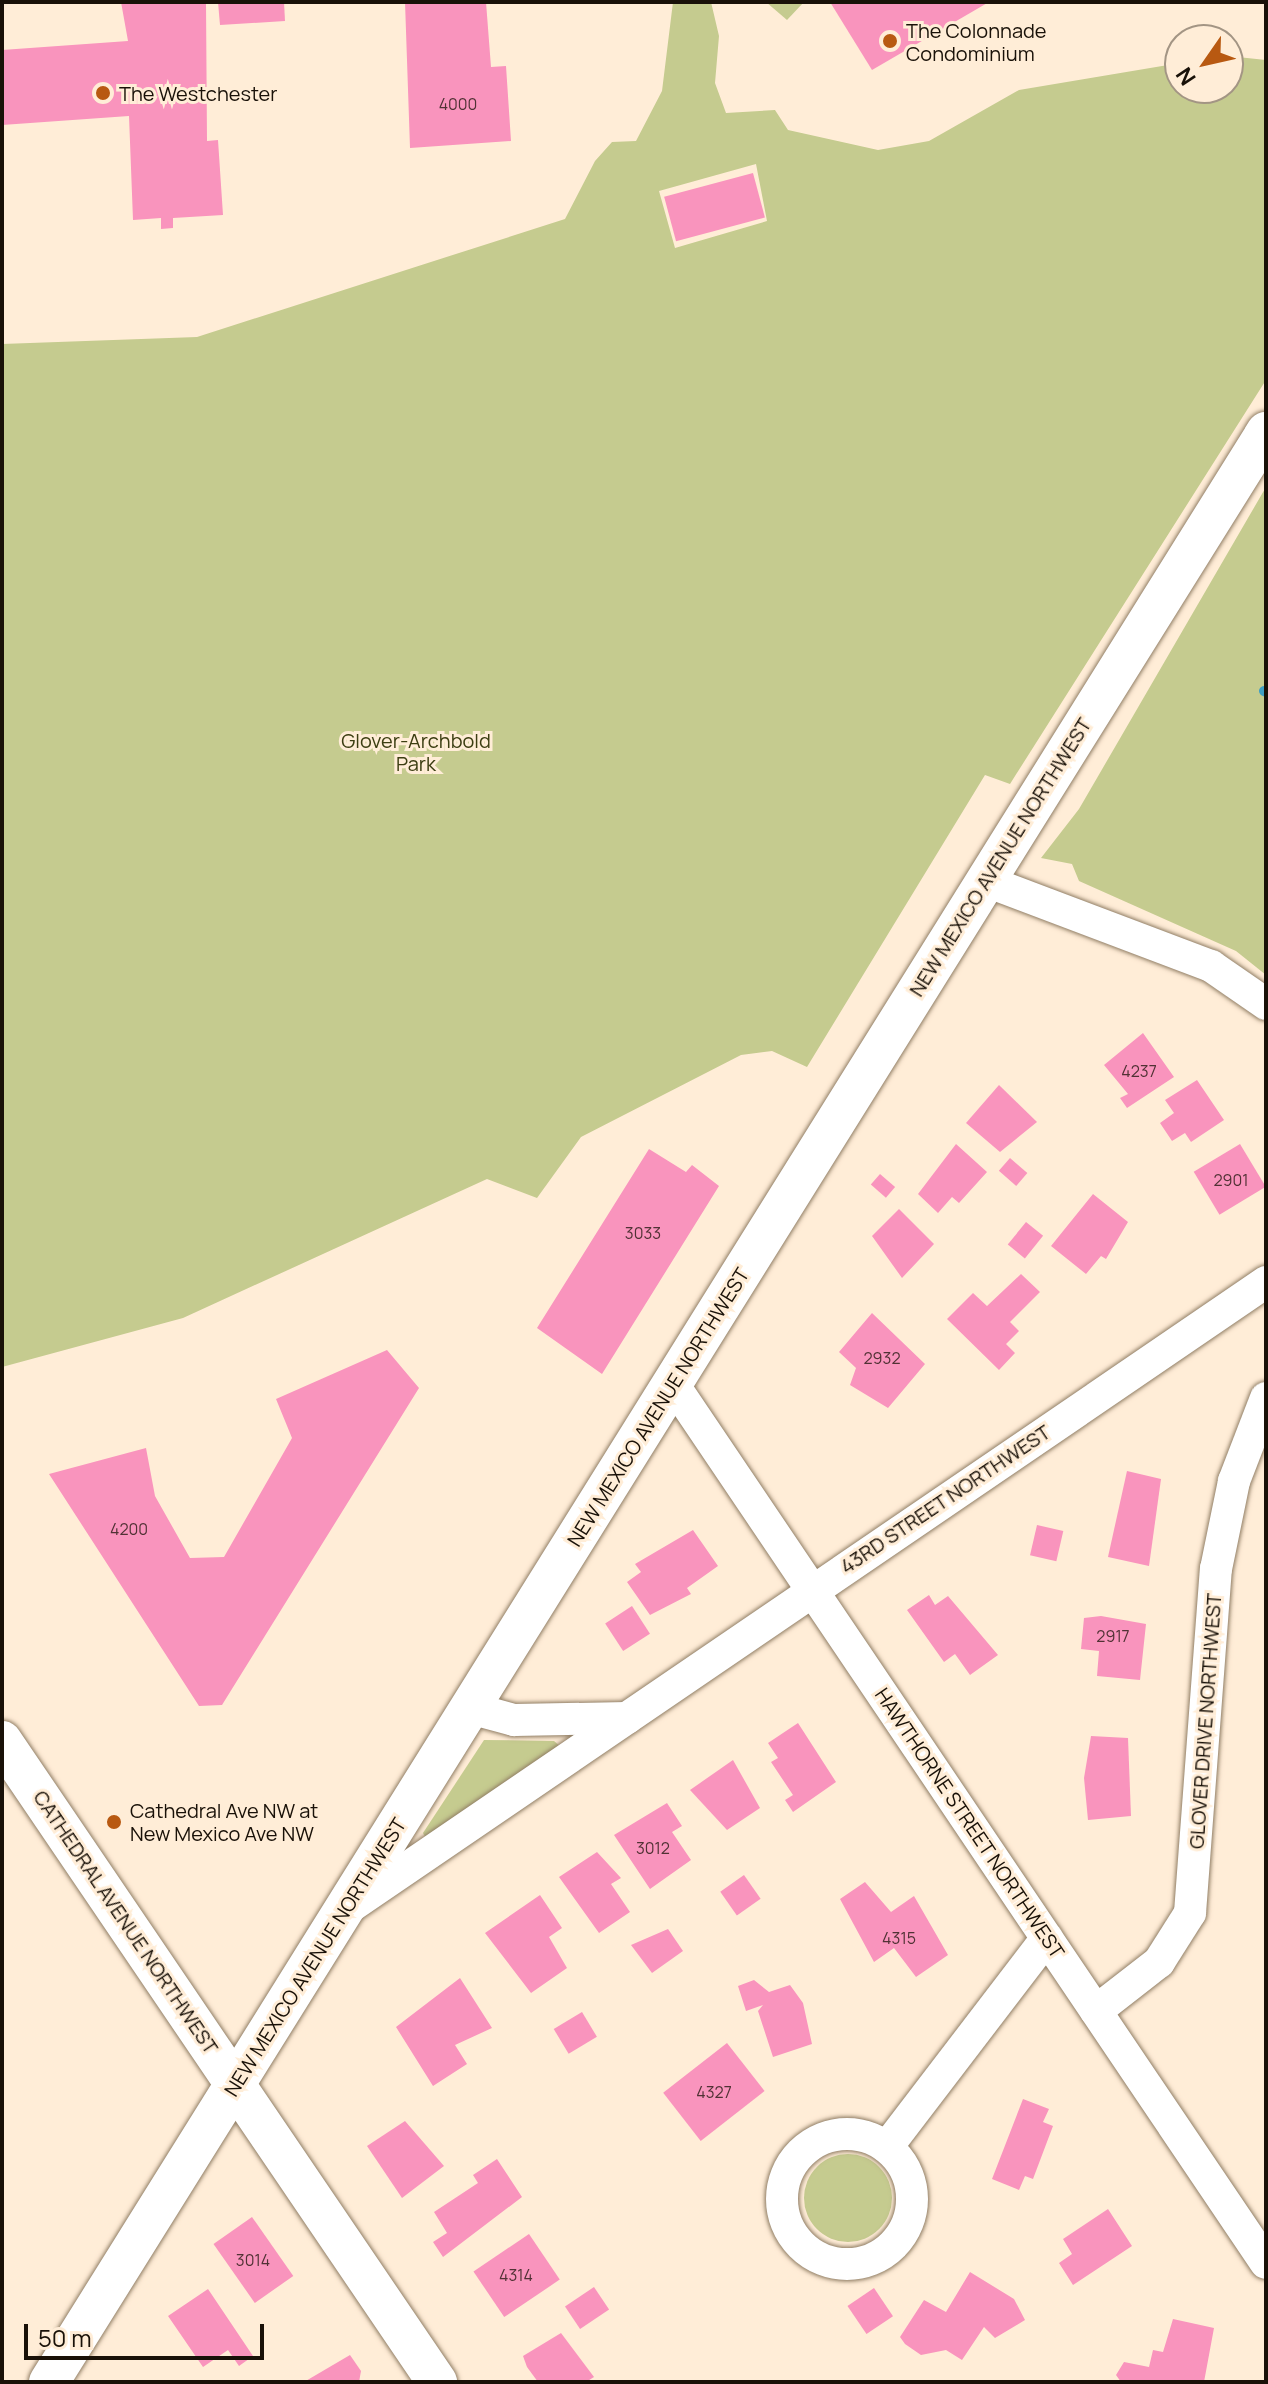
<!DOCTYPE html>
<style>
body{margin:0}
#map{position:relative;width:1268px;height:2384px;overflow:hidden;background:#ffedd7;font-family:Manrope,sans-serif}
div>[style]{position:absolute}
.green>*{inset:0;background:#c5cb8f}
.round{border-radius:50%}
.stream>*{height:10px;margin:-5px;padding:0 5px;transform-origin:5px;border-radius:5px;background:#3f9fc4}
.building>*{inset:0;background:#f994bd;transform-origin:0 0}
.roads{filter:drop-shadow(0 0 2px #917e65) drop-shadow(0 0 2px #917e65)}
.minor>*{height:32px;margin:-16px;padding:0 16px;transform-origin:16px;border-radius:16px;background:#fff}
.minor>.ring{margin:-16px;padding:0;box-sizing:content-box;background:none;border:32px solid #fff;border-radius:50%}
.tertiary>*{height:40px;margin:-20px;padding:0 20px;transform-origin:20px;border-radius:20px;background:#fff}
.dots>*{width:22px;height:22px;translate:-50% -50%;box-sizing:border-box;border:4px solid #ffedd7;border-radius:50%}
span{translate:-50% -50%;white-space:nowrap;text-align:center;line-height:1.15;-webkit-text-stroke:6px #ffedd7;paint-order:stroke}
.number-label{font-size:16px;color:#513235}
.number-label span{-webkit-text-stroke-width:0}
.poi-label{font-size:20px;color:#191108}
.left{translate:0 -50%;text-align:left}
.park-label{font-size:20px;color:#3c3e12}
.street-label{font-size:20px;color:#191108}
.frame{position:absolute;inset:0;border:4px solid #191108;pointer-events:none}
.north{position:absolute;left:1164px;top:24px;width:80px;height:80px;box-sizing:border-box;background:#ffedd7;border:2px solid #a39584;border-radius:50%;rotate:236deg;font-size:22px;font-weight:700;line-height:32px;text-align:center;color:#191108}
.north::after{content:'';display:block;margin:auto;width:28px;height:36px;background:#b85911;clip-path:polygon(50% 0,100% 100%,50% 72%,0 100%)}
.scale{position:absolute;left:24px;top:2324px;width:240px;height:36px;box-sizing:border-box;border:4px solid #191108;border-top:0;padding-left:10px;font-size:24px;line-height:28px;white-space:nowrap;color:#191108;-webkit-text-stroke:6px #ffedd7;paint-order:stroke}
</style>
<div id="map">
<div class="green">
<div style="clip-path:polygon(evenodd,673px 2px,711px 2px,719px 36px,715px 83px,726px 113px,775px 110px,788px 130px,878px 150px,929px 141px,1019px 90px,1180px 63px,1180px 88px,1228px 88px,1228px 56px,1266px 60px,1266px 380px,1010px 784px,985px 775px,807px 1067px,772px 1051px,741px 1055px,581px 1137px,537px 1198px,487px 1179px,183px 1318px,2px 1367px,2px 344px,197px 337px,565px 219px,595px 161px,612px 142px,636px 141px,662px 91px,673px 2px,756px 164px,767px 221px,675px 248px,659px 191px,756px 164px)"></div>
<div style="clip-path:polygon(766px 2px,804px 2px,787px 20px)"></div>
<div style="clip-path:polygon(1266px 487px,1266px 975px,1236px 951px,1079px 881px,1072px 864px,1041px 858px,1079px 809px)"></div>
<div style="clip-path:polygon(484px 1740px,554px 1741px,561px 1747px,428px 1842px,423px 1833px)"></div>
<div class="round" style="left:804px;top:2154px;width:88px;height:88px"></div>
</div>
<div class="stream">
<div style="left:1264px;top:691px;width:2px;rotate:27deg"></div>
</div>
<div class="building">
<div style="clip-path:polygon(121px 2px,206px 2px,207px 141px,218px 140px,223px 215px,173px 218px,173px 228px,161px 229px,161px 218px,133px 220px,129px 116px,2px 125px,2px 50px,128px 41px)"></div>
<div style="clip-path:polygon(218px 2px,284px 2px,285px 21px,220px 25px)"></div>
<div style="clip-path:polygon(405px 2px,486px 2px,491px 67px,506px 66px,511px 141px,410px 148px)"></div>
<div style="clip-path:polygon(830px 2px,989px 2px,872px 70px)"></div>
<div style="left:753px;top:173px;width:46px;height:92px;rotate:75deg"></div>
<div style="clip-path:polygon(1143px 1033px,1174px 1077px,1127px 1108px,1120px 1098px,1128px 1094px,1104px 1065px)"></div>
<div style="clip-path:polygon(1197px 1080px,1224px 1120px,1191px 1142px,1185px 1133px,1172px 1141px,1160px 1123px,1174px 1113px,1165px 1100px)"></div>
<div style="clip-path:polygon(999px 1085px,1037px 1122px,1000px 1152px,966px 1123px)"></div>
<div style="clip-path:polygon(956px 1144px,987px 1172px,959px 1203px,952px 1197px,938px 1213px,918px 1194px)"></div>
<div style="left:1240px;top:1144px;width:50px;height:54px;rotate:59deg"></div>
<div style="clip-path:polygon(649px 1149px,686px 1172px,692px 1165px,719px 1186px,602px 1374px,537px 1328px)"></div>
<div style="left:1010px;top:1158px;width:23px;height:17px;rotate:41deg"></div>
<div style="left:880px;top:1174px;width:20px;height:14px;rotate:41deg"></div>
<div style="clip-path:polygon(1093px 1194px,1128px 1222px,1106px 1259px,1101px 1256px,1086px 1274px,1051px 1246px)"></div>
<div style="clip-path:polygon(899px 1209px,934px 1244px,902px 1278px,872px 1236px)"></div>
<div style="left:1026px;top:1222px;width:22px;height:29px;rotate:39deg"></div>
<div style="clip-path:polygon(1021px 1274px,1040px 1292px,1010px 1322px,1019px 1331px,1006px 1344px,1015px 1353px,999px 1370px,947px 1319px,973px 1293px,987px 1306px)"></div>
<div style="clip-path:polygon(872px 1313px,925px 1364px,888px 1408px,850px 1385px,856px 1368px,839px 1352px)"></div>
<div style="clip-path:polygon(387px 1350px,419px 1388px,222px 1705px,199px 1706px,49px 1474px,146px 1448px,155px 1496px,190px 1558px,224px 1557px,292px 1438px,276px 1399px)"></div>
<div style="clip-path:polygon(1127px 1471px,1161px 1479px,1149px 1566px,1108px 1557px)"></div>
<div style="left:1037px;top:1525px;width:27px;height:31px;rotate:13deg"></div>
<div style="clip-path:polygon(693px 1530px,718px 1566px,687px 1588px,691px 1594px,650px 1615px,627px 1582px,641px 1572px,635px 1564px)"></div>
<div style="clip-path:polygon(929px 1595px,935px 1605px,948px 1596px,998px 1655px,970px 1675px,955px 1654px,944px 1662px,907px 1610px)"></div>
<div style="left:632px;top:1606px;width:33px;height:32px;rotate:57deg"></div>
<div style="clip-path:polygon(1101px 1616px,1146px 1624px,1140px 1680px,1097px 1676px,1099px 1651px,1081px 1649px,1084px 1618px)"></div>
<div style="clip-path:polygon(798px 1723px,836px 1782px,793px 1812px,785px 1800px,793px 1795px,771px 1762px,778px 1758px,768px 1743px)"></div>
<div style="clip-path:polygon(1091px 1736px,1128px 1738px,1131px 1816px,1088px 1820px,1084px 1778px)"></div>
<div style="clip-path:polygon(733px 1760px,760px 1808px,727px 1830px,690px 1790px)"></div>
<div style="clip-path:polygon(667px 1803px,682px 1826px,672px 1832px,691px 1860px,650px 1889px,614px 1835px)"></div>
<div style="clip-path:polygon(597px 1852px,621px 1878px,611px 1884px,630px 1912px,599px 1933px,559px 1877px)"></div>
<div style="left:744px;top:1875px;width:29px;height:29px;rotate:55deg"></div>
<div style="clip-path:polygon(865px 1882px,891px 1912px,914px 1896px,948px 1955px,916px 1977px,894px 1948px,874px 1962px,840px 1899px)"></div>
<div style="clip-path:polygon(540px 1895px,562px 1928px,549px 1937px,567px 1968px,531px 1993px,485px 1933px)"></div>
<div style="clip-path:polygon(668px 1929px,683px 1951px,652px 1973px,631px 1945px)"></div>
<div style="clip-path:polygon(460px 1978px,492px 2028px,455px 2045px,467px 2064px,433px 2086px,396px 2027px)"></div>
<div style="clip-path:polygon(754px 1980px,769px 1992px,790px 1985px,803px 2003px,812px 2044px,773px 2057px,758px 2011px,763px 2005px,746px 2011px,738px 1986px)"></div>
<div style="left:582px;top:2012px;width:29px;height:33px;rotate:59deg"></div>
<div style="left:727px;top:2043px;width:61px;height:81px;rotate:52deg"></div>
<div style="clip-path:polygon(1023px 2099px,1049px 2109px,1043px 2122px,1053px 2126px,1033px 2179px,1025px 2176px,1019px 2190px,992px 2179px)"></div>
<div style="clip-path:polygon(405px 2121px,444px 2166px,402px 2198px,367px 2146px)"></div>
<div style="clip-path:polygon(497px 2159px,522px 2197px,443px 2257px,433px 2242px,447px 2233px,434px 2212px,478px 2183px,473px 2175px)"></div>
<div style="clip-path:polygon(1108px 2209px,1132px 2246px,1073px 2285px,1059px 2263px,1072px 2254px,1063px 2239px)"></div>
<div style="left:252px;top:2217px;width:72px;height:47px;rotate:55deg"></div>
<div style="left:529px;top:2234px;width:55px;height:67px;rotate:56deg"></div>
<div style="clip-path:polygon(970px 2272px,1014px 2299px,1025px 2320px,995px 2338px,984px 2327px,962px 2360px,946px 2350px,921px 2355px,905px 2344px,900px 2337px,924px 2300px,946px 2312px)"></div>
<div style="left:594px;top:2287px;width:27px;height:35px;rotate:56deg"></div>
<div style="left:874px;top:2288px;width:34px;height:32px;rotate:56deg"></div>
<div style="clip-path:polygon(208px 2289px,253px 2356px,239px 2366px,228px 2350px,203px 2367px,168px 2316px)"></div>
<div style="clip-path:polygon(1173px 2319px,1214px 2328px,1204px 2382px,1121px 2382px,1116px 2375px,1124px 2362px,1149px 2367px,1153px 2350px,1163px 2352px)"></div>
<div style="clip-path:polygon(561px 2333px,594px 2377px,586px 2382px,538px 2382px,527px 2367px,523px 2356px)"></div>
<div style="clip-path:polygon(350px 2355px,361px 2371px,359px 2382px,304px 2382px)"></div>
</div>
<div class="roads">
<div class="minor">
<div style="left:986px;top:881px;width:241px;rotate:20.7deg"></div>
<div style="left:1211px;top:966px;width:67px;rotate:34.6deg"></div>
<div style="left:673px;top:1384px;width:1060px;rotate:56deg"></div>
<div style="left:470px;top:1708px;width:46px;rotate:15.3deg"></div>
<div style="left:514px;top:1720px;width:113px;rotate:-1deg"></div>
<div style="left:347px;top:1909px;width:1113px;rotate:-34.3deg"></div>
<div style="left:1096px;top:2011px;width:80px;rotate:-37.9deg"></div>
<div style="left:1159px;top:1962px;width:58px;rotate:-57.7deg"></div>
<div style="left:1190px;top:1913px;width:345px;rotate:-85.7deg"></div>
<div style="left:1216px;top:1569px;width:90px;rotate:-78.4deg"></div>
<div style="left:1234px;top:1481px;width:89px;rotate:-68.9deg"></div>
<div class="ring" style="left:782px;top:2134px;width:98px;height:98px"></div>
<div style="left:887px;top:2147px;width:263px;rotate:-52.6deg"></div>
</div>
<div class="tertiary">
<div style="left:2px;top:1741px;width:775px;rotate:55.84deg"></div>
<div style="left:49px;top:2382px;width:2299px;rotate:-58.03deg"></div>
</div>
</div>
<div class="dots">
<div style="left:890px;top:41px;background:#b85911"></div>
<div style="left:103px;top:93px;background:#b85911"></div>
<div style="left:114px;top:1822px;background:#b85911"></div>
</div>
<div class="number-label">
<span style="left:458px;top:104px">4000</span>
<span style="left:1139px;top:1071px">4237</span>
<span style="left:1231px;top:1180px">2901</span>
<span style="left:643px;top:1233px">3033</span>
<span style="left:882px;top:1358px">2932</span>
<span style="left:129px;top:1529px">4200</span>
<span style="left:1113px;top:1636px">2917</span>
<span style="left:653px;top:1848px">3012</span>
<span style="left:899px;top:1938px">4315</span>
<span style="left:714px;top:2092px">4327</span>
<span style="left:253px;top:2260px">3014</span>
<span style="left:516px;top:2275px">4314</span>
</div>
<div class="poi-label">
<span class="left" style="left:906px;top:42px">The Colonnade<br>Condominium</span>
<span class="left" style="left:119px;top:93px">The Westchester</span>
<span class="left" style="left:130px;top:1822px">Cathedral Ave NW at<br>New Mexico Ave NW</span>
</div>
<div class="park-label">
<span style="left:416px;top:752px">Glover-Archbold<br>Park</span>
</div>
<div class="street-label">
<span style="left:1000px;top:857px;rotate:-58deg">NEW MEXICO AVENUE NORTHWEST</span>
<span style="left:658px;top:1407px;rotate:-58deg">NEW MEXICO AVENUE NORTHWEST</span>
<span style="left:945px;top:1499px;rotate:-34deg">43RD STREET NORTHWEST</span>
<span style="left:1205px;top:1721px;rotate:-86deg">GLOVER DRIVE NORTHWEST</span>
<span style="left:970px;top:1823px;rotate:56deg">HAWTHORNE STREET NORTHWEST</span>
<span style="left:126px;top:1922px;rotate:56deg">CATHEDRAL AVENUE NORTHWEST</span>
<span style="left:315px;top:1957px;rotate:-58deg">NEW MEXICO AVENUE NORTHWEST</span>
</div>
<div class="frame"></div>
<div class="north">N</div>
<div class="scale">50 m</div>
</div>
